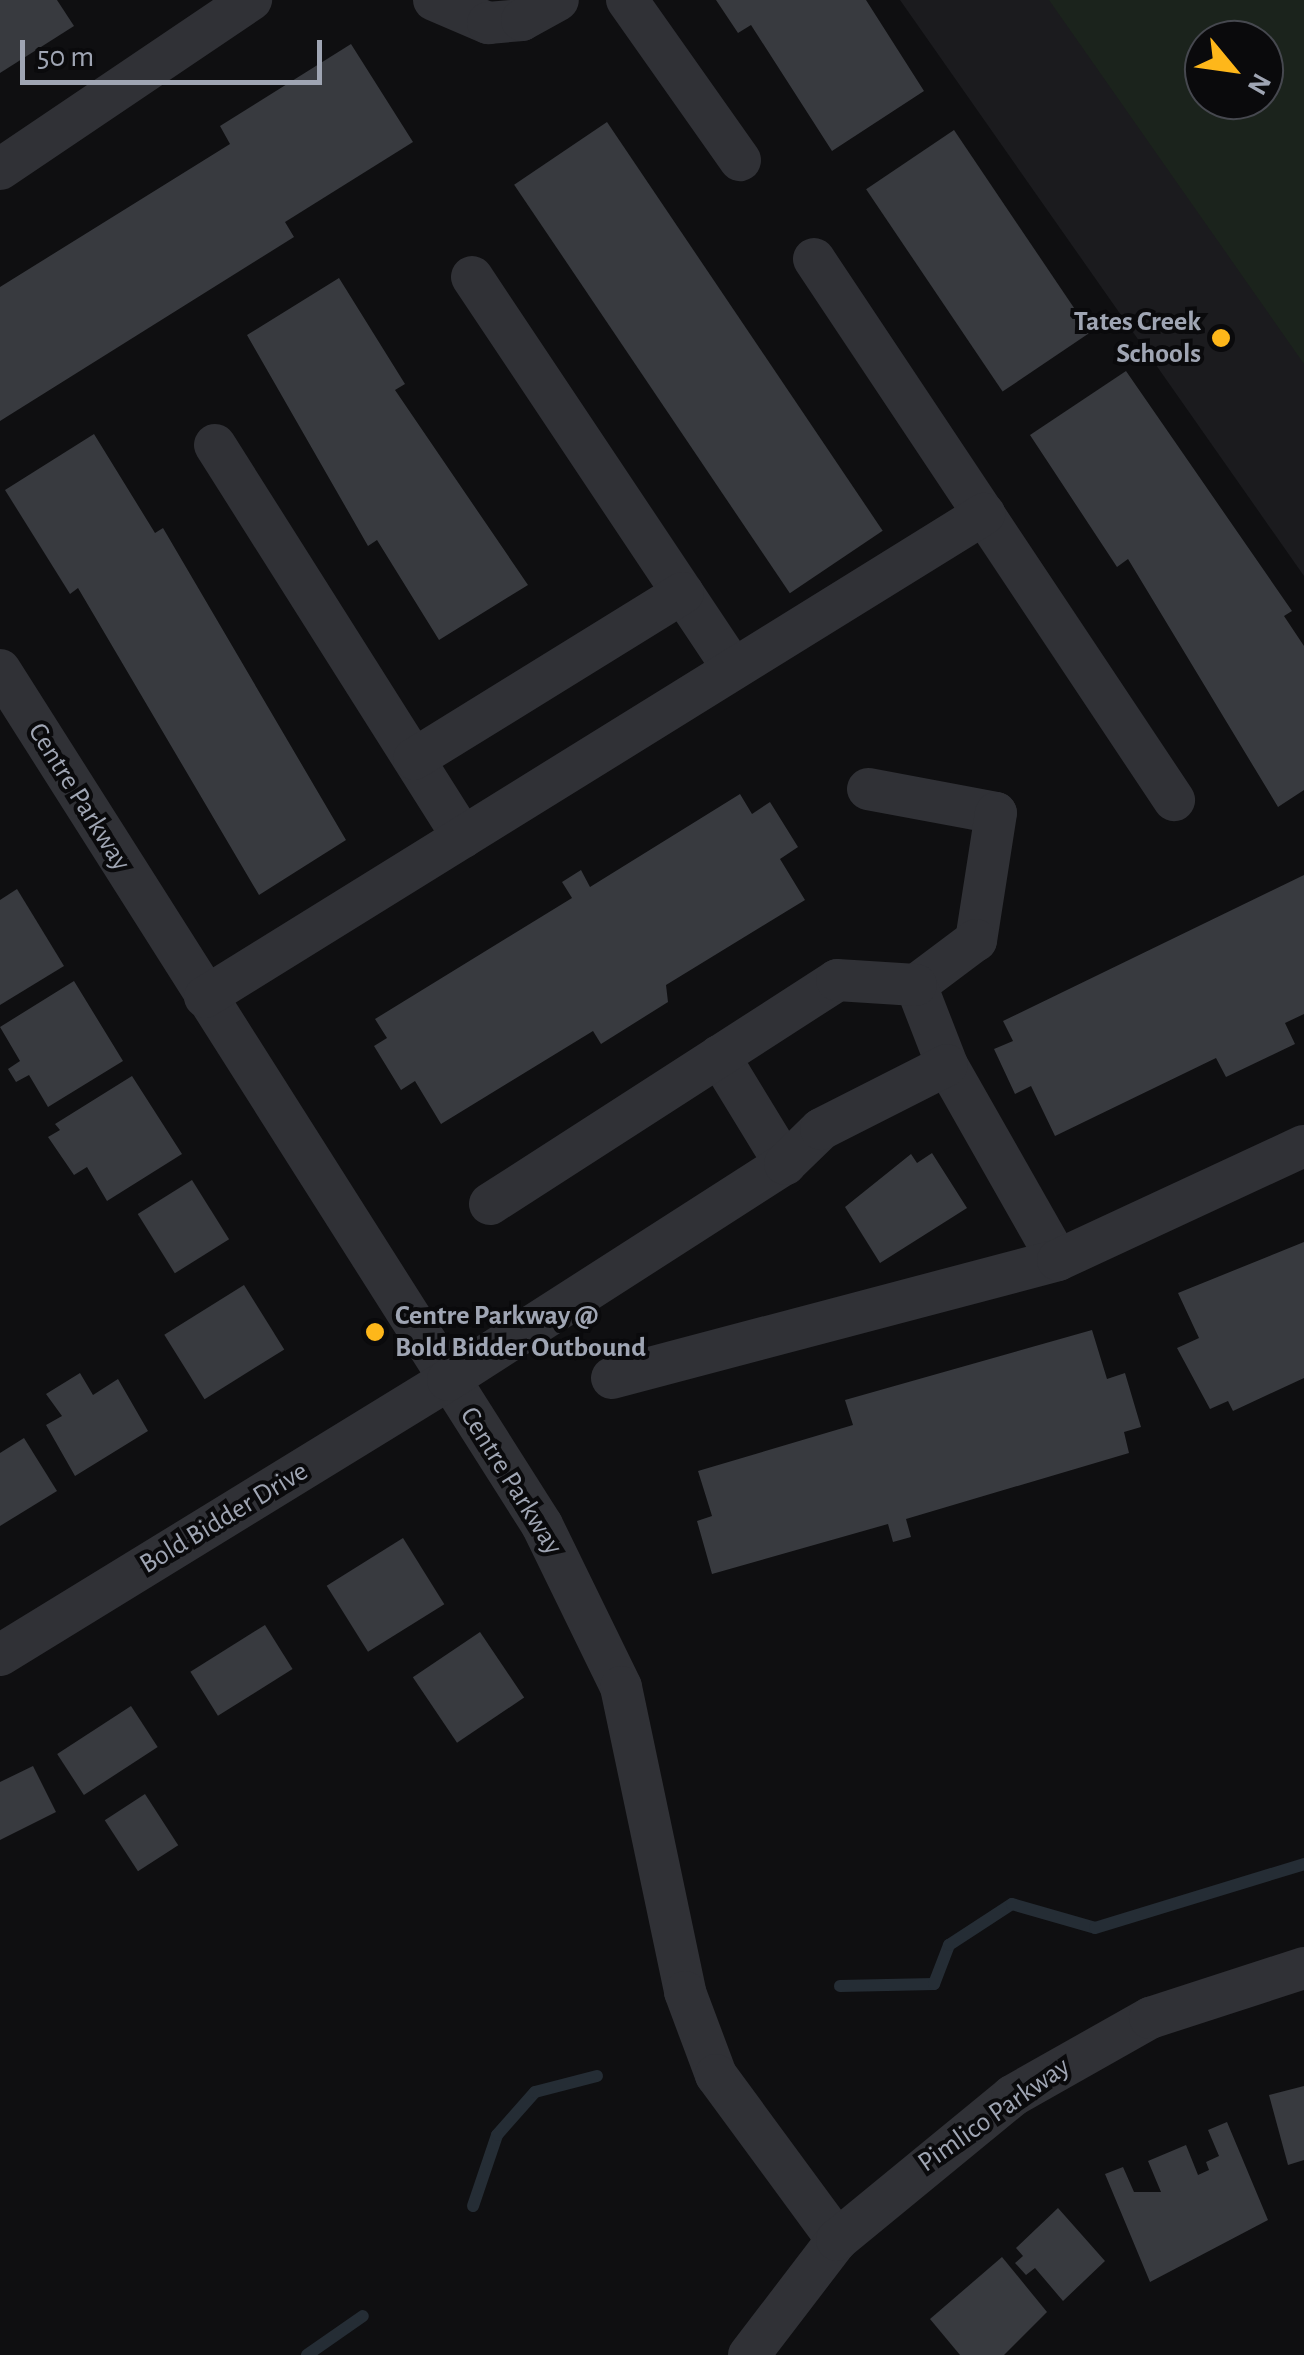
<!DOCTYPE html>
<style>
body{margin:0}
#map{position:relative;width:1304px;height:2355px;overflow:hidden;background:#0f0f11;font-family:"Alegreya Sans",sans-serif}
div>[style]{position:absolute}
.built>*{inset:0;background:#1b1b1e}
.green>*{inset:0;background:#1b231c}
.stream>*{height:12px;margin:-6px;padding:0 6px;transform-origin:6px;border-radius:6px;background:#252d35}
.building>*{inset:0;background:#383a3f;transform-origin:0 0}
.minor>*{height:42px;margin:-21px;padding:0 21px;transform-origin:21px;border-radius:21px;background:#303136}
.dots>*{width:28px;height:28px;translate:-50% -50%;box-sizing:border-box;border:5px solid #0a0a0c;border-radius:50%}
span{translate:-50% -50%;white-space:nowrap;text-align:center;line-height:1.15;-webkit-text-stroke:8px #0a0a0c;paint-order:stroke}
.poi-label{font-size:28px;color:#9fa5b3;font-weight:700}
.right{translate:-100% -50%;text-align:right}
.left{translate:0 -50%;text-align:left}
.street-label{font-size:28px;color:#9fa5b3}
.north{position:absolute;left:1184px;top:20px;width:100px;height:100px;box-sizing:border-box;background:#0a0a0c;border:2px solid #46484f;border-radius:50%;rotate:119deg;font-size:28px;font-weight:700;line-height:40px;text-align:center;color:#9fa5b3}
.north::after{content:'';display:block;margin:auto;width:35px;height:45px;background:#feb71a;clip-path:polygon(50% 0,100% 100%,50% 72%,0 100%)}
.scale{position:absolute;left:20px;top:40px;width:302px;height:45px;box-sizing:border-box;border:5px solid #9fa5b3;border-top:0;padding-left:12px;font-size:30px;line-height:35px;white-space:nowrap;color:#9fa5b3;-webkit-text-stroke:8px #0a0a0c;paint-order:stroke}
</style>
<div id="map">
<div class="built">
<div style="clip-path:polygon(evenodd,900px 0,1304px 0,1304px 576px,900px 0,1204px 40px,1264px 40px,1264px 100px,1204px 100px,1204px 40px)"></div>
</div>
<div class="green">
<div style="clip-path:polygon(evenodd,1049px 0,1304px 0,1304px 364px,1049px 0,1264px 40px,1264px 100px,1204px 100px,1204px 40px,1264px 40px)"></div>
</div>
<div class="stream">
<div style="left:840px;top:1986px;width:94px;rotate:-1.2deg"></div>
<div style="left:934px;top:1984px;width:42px;rotate:-69deg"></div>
<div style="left:949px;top:1945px;width:75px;rotate:-33.1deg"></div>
<div style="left:1012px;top:1904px;width:86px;rotate:16.1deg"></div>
<div style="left:1095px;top:1928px;width:219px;rotate:-17deg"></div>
<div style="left:473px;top:2206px;width:75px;rotate:-71.3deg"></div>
<div style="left:497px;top:2135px;width:57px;rotate:-48.5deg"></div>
<div style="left:535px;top:2092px;width:64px;rotate:-14.5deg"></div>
<div style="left:307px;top:2355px;width:68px;rotate:-34.9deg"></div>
</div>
<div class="building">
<div style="clip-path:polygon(0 0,57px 0,74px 26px,0 73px)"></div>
<div style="clip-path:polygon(716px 0,866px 0,924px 91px,832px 151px,751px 25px,738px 33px)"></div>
<div style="clip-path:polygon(351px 44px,413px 142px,285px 222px,294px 237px,0 421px,0 287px,230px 144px,220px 126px)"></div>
<div style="left:607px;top:122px;width:493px;height:112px;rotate:56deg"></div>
<div style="left:954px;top:130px;width:244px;height:106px;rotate:56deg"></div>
<div style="clip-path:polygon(339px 278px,405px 384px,395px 390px,528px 585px,439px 640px,377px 540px,368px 546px,247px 335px)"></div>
<div style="clip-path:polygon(1126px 371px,1292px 611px,1284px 616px,1304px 646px,1304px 790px,1278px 807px,1128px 559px,1117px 567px,1030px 435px)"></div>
<div style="clip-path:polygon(94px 434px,155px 533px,163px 528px,346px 840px,259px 895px,78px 588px,70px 594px,5px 490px)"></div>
<div style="clip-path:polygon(740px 794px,752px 814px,770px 802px,798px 847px,780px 859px,805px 900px,666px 985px,668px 1002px,601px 1044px,593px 1031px,441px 1124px,415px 1081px,401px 1090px,374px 1046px,387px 1038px,375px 1019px,572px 898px,562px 882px,581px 870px,590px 887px)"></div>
<div style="clip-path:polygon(1304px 875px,1304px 1014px,1285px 1023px,1295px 1044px,1226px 1077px,1216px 1058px,1055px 1136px,1031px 1086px,1015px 1094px,994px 1049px,1013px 1041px,1003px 1021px)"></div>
<div style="clip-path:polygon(17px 889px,64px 966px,0 1005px,0 900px)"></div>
<div style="clip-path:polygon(74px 981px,123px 1061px,48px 1107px,29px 1075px,16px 1082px,8px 1069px,20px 1061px,0 1027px)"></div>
<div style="clip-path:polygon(132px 1076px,182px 1154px,107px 1201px,87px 1167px,74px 1175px,48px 1137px,60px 1130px,55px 1124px)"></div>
<div style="clip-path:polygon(932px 1153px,967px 1208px,880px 1263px,845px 1207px,911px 1154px,917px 1163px)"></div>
<div style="left:192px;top:1180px;width:70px;height:64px;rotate:58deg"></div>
<div style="clip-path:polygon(1304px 1242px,1304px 1378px,1233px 1411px,1228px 1401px,1210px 1409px,1177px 1348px,1199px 1338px,1178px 1293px)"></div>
<div style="left:244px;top:1285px;width:76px;height:94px;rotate:58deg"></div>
<div style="clip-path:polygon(1092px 1330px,1107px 1379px,1125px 1373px,1141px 1427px,1124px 1432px,1129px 1453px,906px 1519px,911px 1537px,893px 1542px,888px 1524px,712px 1574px,697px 1521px,712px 1516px,698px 1471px,853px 1425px,845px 1400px)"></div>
<div style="clip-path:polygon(80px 1373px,93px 1395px,118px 1379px,148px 1431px,75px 1476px,46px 1425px,62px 1416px,46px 1394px)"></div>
<div style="clip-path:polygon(24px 1438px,57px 1491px,0 1526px,0 1453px)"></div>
<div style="left:403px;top:1538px;width:78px;height:90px;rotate:58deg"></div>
<div style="left:265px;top:1625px;width:52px;height:88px;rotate:58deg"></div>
<div style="left:480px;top:1632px;width:79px;height:81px;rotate:56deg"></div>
<div style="left:131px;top:1706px;width:49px;height:88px;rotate:57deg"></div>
<div style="clip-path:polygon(33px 1766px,56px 1812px,0 1840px,0 1782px)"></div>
<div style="left:145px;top:1794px;width:61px;height:48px;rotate:57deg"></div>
<div style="clip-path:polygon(1304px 2086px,1304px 2160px,1288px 2165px,1269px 2095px)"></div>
<div style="clip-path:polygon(1227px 2122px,1268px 2220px,1150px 2282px,1105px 2174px,1123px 2167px,1134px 2192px,1161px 2192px,1148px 2161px,1186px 2145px,1198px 2175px,1209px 2170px,1206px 2162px,1219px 2156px,1208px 2130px)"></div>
<div style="clip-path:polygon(1058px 2208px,1105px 2261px,1063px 2301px,1035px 2268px,1026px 2275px,1015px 2263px,1023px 2256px,1016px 2248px)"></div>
<div style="clip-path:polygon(1002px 2257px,1047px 2312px,1004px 2355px,960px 2355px,930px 2319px)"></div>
</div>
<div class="minor">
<div style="left:434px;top:0;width:59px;rotate:23.1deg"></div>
<div style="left:488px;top:23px;width:34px;rotate:-5deg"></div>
<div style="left:522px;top:20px;width:41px;rotate:-29.1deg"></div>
<div style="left:627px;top:0;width:196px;rotate:54.8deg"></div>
<div style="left:0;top:169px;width:303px;rotate:-34deg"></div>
<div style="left:814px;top:259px;width:650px;rotate:56.36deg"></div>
<div style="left:472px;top:277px;width:471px;rotate:56.3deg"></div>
<div style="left:215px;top:445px;width:464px;rotate:57.7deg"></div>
<div style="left:0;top:670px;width:1012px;rotate:57.63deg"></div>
<div style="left:542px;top:1525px;width:180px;rotate:64deg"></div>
<div style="left:621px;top:1687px;width:312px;rotate:78.1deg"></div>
<div style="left:685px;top:1992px;width:89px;rotate:69.5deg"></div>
<div style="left:716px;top:2075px;width:205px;rotate:53.7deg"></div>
<div style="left:414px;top:759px;width:316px;rotate:-31.7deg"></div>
<div style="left:868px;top:789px;width:130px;rotate:10.6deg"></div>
<div style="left:996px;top:813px;width:129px;rotate:98.9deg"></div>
<div style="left:976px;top:940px;width:75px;rotate:143.1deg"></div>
<div style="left:916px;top:985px;width:86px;rotate:68.8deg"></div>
<div style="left:947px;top:1065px;width:224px;rotate:60.4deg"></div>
<div style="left:205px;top:997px;width:917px;rotate:-31.8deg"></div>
<div style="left:719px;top:1056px;width:127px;rotate:58.6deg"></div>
<div style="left:490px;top:1204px;width:413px;rotate:-32.8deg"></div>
<div style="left:837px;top:980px;width:79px;rotate:3.6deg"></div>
<div style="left:612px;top:1378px;width:461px;rotate:-14.8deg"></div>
<div style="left:1058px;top:1260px;width:271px;rotate:-24.9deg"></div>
<div style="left:0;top:1655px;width:526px;rotate:-31.54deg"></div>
<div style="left:448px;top:1380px;width:400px;rotate:-32.7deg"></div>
<div style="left:785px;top:1164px;width:50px;rotate:-44.2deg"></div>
<div style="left:821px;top:1129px;width:141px;rotate:-26.9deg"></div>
<div style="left:749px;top:2355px;width:145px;rotate:-52.6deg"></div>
<div style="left:837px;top:2240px;width:227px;rotate:-39.4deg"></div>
<div style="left:1012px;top:2096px;width:159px;rotate:-29.5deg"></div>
<div style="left:1150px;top:2018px;width:162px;rotate:-18deg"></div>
</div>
<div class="dots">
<div style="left:1221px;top:338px;background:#feb71a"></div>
<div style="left:375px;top:1332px;background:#feb71a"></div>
</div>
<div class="poi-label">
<span class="right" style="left:1201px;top:338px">Tates Creek<br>Schools</span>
<span class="left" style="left:395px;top:1332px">Centre Parkway @<br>Bold Bidder Outbound</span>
</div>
<div class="street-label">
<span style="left:79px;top:797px;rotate:58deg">Centre Parkway</span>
<span style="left:511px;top:1481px;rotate:58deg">Centre Parkway</span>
<span style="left:224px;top:1518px;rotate:-31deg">Bold Bidder Drive</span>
<span style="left:994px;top:2115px;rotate:-35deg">Pimlico Parkway</span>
</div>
<div class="north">N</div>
<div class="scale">50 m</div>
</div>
